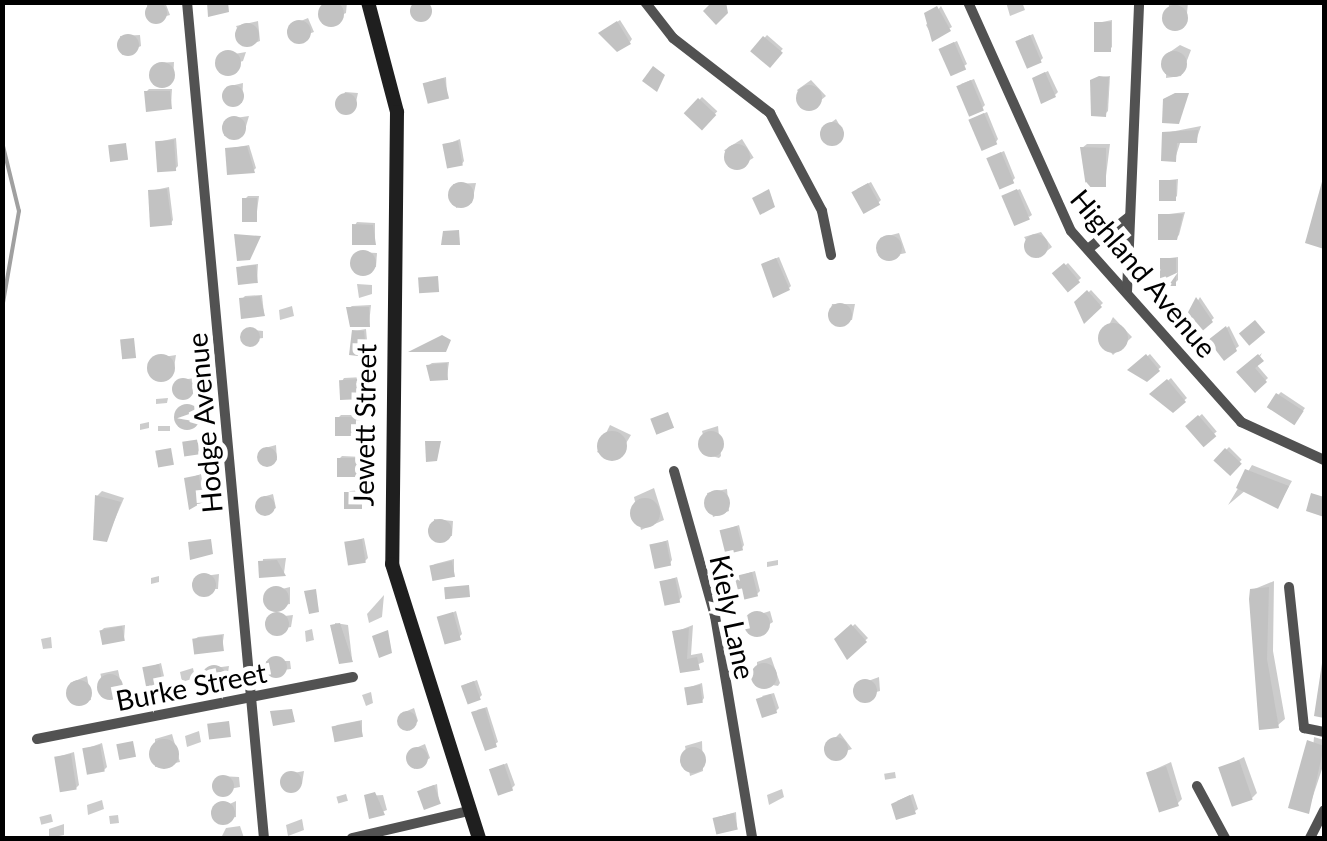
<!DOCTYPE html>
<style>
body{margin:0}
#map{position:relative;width:1327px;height:841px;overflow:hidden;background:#fff;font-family:Lato,sans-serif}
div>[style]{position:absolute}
.shadow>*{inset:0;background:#0003;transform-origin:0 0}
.stream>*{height:4px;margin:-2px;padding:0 2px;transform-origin:2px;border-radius:2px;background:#a0a0a0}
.building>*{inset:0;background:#c2c2c2;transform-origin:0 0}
.round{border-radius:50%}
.street>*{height:10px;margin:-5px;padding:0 5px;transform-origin:5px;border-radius:5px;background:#525252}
.secondary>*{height:14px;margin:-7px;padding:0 7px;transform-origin:7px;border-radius:7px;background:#1f1f1f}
span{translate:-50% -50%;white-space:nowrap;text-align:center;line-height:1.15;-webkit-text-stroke:10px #fff;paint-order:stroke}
.street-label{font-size:28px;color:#000}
.frame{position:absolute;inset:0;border:5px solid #000;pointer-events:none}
</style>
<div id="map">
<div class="shadow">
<div style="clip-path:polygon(165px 2px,170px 15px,149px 21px,147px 5px)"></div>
<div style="clip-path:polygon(347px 2px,346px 13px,325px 23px,323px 7px)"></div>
<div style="clip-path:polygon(430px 2px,428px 13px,414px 18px,412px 2px)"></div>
<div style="clip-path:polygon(1006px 2px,1022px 2px,1025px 10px,1010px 16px)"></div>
<div style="clip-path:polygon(1169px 2px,1188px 2px,1186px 25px,1168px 29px)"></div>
<div style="clip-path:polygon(941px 6px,952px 27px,933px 38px,926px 25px)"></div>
<div style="clip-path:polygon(308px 18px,314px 32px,292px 40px,291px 25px)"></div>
<div style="clip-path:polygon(620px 20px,632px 39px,630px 42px,604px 31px)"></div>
<div style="clip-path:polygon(1112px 20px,1112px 47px,1109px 50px,1097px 23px)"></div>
<div style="clip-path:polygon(258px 21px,260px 41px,246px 46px,236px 26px)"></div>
<div style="clip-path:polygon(1033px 34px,1043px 58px,1040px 61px,1021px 39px)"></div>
<div style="clip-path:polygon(140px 35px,141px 46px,122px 55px,120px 36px)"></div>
<div style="left:767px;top:35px;width:21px;height:21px;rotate:41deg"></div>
<div style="clip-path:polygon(957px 41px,967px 64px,964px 66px,944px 47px)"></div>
<div style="clip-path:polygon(1180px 45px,1191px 50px,1181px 76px,1166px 78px,1167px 54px)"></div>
<div style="clip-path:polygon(246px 52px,243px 61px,217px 70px,217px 57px)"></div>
<div style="clip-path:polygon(174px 62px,173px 82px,152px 80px,157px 63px)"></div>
<div style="clip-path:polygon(1048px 71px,1058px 92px,1055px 95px,1038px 76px)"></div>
<div style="clip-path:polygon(1110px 76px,1108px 111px,1105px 114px,1096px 78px)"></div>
<div style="clip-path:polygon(446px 77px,447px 96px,426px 84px,428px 82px)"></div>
<div style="clip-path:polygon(974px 79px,985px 105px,982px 108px,961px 84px)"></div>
<div style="clip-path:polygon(811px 80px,826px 96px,809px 110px,797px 90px)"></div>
<div style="clip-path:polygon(243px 83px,242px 103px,227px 102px,226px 87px)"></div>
<div style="clip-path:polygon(172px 89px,171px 106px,146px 92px,149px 89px)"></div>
<div style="clip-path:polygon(345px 92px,358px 93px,354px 111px,337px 110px)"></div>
<div style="left:702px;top:97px;width:21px;height:21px;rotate:43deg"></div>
<div style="clip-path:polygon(987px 112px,998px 139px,996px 142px,974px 118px)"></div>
<div style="clip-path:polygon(249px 116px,244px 133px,224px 136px,228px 119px)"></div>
<div style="clip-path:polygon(836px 119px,843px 131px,831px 145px,822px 129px)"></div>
<div style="clip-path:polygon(1201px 126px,1196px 141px,1181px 140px,1175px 159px,1165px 133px)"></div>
<div style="clip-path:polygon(176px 138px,178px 166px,175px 169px,158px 142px)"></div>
<div style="clip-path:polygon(460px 139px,464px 161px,462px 164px,445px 145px)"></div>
<div style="left:742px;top:139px;width:22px;height:21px;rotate:58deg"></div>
<div style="clip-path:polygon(1087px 144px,1110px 144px,1105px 184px,1082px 148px)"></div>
<div style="clip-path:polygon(249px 145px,256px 168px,254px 170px,227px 149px)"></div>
<div style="clip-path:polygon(1004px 151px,1015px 178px,1012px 181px,989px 158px)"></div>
<div style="clip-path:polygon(1178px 179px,1177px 196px,1174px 199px,1161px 181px)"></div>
<div style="clip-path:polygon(871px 182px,881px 200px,878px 203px,857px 189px)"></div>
<div style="clip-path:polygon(476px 183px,472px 203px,456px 208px,453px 184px)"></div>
<div style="clip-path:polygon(169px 187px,173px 220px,171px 223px,150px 191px)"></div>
<div style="clip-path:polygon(1020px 189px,1032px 215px,1029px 217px,1008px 194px)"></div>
<div style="clip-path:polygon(248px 196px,259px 196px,256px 219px,245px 199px)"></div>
<div style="clip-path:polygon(1185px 212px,1179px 235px,1176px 238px,1161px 215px)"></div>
<div style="clip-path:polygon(375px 223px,375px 243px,355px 225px,357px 222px)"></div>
<div style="clip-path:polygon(1041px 232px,1052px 247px,1038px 258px,1024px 237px)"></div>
<div style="clip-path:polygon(899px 233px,906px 253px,883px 258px,880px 238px)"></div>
<div style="clip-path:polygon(357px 252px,377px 253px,376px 267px,356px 270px)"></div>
<div style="clip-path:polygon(779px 257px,791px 286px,789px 288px,767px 262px)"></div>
<div style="clip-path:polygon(1178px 257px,1178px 280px,1175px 283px,1162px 259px)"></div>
<div style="left:1068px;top:263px;width:20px;height:17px;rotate:49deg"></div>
<div style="clip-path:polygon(258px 264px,257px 281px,239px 268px,242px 266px)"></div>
<div style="clip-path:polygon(357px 284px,372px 285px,372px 294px,359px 298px)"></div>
<div style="clip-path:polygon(1091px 290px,1103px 303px,1085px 320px,1077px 303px)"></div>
<div style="clip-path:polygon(262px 295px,264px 314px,242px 299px,245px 296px)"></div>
<div style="clip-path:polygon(1200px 297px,1214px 318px,1200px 330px,1189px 316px)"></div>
<div style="clip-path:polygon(855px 304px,852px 320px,829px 320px,832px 304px)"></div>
<div style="clip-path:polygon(371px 305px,369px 324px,349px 308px,352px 306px)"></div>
<div style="clip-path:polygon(292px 306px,294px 316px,280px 320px,279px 310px)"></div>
<div style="clip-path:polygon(1113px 317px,1132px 337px,1113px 355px,1101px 341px)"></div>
<div style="clip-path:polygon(1229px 326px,1239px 346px,1225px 357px,1211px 341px)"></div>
<div style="clip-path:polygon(246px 329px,263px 331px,263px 338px,242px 341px)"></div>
<div style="clip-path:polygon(366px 329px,368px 352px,366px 354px,354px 331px)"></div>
<div style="clip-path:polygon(1262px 353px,1256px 364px,1268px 378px,1255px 390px,1240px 372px)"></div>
<div style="clip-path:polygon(1150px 354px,1161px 367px,1147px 379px,1131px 370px)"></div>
<div style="clip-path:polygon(176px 355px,173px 374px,150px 376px,151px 359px)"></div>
<div style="clip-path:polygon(449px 362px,447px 377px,429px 365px,432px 363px)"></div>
<div style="clip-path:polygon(363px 377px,361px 396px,342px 381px,344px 378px)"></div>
<div style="clip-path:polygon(195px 378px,194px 394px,174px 392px,181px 380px)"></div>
<div style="clip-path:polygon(1171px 378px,1187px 398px,1173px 410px,1152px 394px)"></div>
<div style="clip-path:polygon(1281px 392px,1305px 408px,1297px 419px,1278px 395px)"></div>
<div style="clip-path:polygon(168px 398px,167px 403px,156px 404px,156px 399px)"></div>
<div style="clip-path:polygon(203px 405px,201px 420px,176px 422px,179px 407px)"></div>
<div style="left:1202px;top:414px;width:23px;height:18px;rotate:50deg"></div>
<div style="clip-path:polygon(362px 415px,359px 433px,338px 418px,341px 415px)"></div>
<div style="clip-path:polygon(149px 422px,149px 428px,140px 430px,140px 424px)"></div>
<div style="clip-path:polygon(610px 425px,631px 435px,616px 460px,597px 452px)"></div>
<div style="left:170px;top:426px;width:5px;height:12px;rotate:90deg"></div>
<div style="clip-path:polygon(718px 426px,721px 456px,719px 458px,708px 455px,702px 431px)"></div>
<div style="clip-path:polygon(276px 445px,277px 460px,264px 466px,261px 449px)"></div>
<div style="left:1229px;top:447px;width:18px;height:18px;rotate:45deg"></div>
<div style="clip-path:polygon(362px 457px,358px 475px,339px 459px,342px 456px)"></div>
<div style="clip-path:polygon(1252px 465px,1292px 481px,1278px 506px,1246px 490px,1228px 505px)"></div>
<div style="clip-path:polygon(201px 474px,205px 497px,201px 500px,187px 479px)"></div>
<div style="clip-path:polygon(654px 488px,664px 520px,641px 530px,634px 497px)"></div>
<div style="clip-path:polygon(727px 489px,729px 511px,713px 517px,707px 493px)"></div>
<div style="clip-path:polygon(364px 490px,361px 506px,347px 494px,350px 491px)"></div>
<div style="clip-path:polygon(102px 491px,124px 498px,106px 540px,97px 496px)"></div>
<div style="clip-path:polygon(273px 494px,276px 508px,264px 515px,259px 498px)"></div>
<div style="clip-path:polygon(453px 521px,452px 536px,433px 537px,434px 519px)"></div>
<div style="clip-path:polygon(739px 525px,744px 545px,742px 548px,721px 531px)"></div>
<div style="clip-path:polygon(364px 538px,368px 558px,365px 561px,347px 543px)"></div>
<div style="clip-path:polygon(668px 540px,672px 560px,670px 563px,651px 546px)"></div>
<div style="clip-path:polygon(286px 558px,284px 573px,262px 575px,263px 559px)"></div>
<div style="clip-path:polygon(454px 559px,454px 575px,432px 566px,435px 564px)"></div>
<div style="clip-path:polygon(778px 560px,778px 565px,767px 567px,767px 562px)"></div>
<div style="clip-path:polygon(755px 571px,760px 591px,757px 594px,736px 577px)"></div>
<div style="clip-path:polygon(219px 574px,218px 589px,193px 589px,197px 577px)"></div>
<div style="clip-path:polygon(159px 576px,159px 582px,151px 584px,151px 578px)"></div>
<div style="clip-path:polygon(677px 577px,682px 597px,679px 600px,662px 582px)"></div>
<div style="clip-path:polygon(1274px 581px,1273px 651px,1285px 719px,1278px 725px,1252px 590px)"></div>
<div style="clip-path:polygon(290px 587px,290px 604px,268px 607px,270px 592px)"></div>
<div style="clip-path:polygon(384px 595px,382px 617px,369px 623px,367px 614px)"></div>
<div style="clip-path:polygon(456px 611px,462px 634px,459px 637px,440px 618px)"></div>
<div style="clip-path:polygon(770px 611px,773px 622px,752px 635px,744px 619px)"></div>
<div style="clip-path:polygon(293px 615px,291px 627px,268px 631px,276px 617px)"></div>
<div style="clip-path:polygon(335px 623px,348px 625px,352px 659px,339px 658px)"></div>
<div style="clip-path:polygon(855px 624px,868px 638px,848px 656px,838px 639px)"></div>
<div style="clip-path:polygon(125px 625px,124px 639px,101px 631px,104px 628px)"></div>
<div style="clip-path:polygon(693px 625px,691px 655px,702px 653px,704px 662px,682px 670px,675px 632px)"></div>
<div style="clip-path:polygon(312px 629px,314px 640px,306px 642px,305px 631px)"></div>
<div style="clip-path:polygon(224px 634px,222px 648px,195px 639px,198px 637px)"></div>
<div style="clip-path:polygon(51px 637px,52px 648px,43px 649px,41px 639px)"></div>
<div style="clip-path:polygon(771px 657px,780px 683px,778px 686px,757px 682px,757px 662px)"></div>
<div style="clip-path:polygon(266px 661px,290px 661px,291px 669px,268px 672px)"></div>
<div style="clip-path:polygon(161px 663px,166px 685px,163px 687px,145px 669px)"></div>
<div style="clip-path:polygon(229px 666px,227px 680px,205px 683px,206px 669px)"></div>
<div style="clip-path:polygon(193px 668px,195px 678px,182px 682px,180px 672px)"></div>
<div style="left:118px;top:670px;width:24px;height:18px;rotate:78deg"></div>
<div style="clip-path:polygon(87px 676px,91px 700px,75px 703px,70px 683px)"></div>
<div style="clip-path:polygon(879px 677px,880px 691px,855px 698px,857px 685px)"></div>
<div style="clip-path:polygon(477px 680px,482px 695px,479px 698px,464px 685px)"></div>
<div style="clip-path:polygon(702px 683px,704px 698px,702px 701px,687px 688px)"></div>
<div style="clip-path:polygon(371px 692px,373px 703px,366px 706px,362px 695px)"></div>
<div style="clip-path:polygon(774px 693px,779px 708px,776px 711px,762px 696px)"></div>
<div style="clip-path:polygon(487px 707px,498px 742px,495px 744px,477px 710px)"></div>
<div style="clip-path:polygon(414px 708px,418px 721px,409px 731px,400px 714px)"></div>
<div style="clip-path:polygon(362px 720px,362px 735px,334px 728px,337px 725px)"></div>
<div style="clip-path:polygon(199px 731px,201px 742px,187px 747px,185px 736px)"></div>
<div style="clip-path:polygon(840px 733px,852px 749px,830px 756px,824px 749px)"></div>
<div style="clip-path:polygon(172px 734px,180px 762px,155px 767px,155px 739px)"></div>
<div style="clip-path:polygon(1314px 737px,1324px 740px,1324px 763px,1308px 811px)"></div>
<div style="clip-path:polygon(702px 741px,703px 771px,690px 776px,685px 746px)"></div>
<div style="clip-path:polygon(102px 743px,107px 767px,104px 770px,85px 749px)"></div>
<div style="clip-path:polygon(425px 744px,430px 758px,414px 769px,411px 750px)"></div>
<div style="clip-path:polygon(74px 752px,79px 785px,76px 788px,57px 757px)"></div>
<div style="clip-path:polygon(1244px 757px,1257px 793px,1252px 798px,1221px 769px)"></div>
<div style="clip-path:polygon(1171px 762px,1182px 799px,1177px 804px,1149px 772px)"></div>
<div style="clip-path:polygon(507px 763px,515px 785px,512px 788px,492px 770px)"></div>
<div style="clip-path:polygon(304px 771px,302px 784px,282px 786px,283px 775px)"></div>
<div style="left:895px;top:772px;width:6px;height:11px;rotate:81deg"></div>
<div style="clip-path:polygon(220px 776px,239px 777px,240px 787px,214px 792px)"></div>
<div style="clip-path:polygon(437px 784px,439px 802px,419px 792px,422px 789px)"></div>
<div style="clip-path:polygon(782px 789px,784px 797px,769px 805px,767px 795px)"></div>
<div style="left:346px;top:794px;width:7px;height:10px;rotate:74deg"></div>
<div style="clip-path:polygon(913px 794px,918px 809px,915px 811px,897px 801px)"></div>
<div style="clip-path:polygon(383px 795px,387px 810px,371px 816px,366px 796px)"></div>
<div style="clip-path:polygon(102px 800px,104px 809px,88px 815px,87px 805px)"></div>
<div style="clip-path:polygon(236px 801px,236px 817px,216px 821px,217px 810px)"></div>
<div style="clip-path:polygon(736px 812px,737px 827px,715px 819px,718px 817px)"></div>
<div style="left:51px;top:814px;width:8px;height:12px;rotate:76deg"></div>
<div style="left:118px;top:815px;width:8px;height:9px;rotate:83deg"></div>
<div style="clip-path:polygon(302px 819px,304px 830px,288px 836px,286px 825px)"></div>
<div style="clip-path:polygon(64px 824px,64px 835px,49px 838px,49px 829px)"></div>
<div style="clip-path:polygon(240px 826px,244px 838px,221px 838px,226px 828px)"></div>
</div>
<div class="stream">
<div style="left:2px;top:142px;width:71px;rotate:76.2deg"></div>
<div style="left:19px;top:211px;width:98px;rotate:99.9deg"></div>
</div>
<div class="building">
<div class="round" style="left:410px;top:0;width:22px;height:22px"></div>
<div class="round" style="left:318px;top:1px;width:26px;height:26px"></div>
<div class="round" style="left:145px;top:2px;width:22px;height:22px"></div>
<div style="clip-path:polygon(207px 2px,228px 2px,229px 12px,208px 17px)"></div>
<div style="clip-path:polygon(712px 2px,726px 2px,728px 13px,716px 25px,703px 11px)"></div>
<div class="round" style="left:1162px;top:5px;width:26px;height:26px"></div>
<div style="clip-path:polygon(937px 6px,951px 31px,932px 42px,924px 13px)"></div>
<div class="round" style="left:287px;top:20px;width:24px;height:24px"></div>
<div style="clip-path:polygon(617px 21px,631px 44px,617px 52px,598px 33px)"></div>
<div style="left:1094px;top:22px;width:17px;height:30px"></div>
<div class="round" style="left:235px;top:23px;width:24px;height:24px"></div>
<div class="round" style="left:117px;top:34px;width:22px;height:22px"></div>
<div style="left:1030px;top:35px;width:30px;height:16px;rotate:67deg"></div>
<div style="left:763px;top:36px;width:26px;height:20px;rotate:40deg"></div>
<div style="left:954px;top:42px;width:30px;height:17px;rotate:66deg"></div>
<div class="round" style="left:215px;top:50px;width:26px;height:26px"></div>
<div class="round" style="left:1161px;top:51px;width:26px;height:26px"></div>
<div class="round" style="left:149px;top:62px;width:26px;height:26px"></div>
<div style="clip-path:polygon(653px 66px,665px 75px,657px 92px,642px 81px)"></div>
<div style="clip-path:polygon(1045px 72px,1056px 97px,1041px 104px,1032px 78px)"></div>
<div style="clip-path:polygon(1099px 76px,1109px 77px,1106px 117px,1091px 116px,1090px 80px)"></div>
<div style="left:444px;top:78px;width:21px;height:22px;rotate:76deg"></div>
<div style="left:971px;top:80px;width:33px;height:16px;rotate:67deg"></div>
<div class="round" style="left:222px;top:85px;width:22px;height:22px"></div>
<div class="round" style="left:796px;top:85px;width:26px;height:26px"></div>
<div style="clip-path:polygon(144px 91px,170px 91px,172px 109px,146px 112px)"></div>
<div style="clip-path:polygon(1175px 93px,1189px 93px,1179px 124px,1162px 123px,1163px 99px)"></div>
<div class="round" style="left:335px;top:93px;width:22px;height:22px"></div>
<div style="left:698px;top:98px;width:25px;height:21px;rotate:43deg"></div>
<div style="left:984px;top:113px;width:34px;height:17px;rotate:67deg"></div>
<div class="round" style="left:222px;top:116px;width:24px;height:24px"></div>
<div class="round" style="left:820px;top:122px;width:24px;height:24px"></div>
<div style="clip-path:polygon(1198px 130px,1197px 143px,1177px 143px,1176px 162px,1161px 161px,1162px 132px)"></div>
<div style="left:174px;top:140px;width:31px;height:19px;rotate:86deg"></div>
<div style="left:458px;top:141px;width:25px;height:16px;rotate:79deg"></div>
<div style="left:126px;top:143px;width:17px;height:18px;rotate:83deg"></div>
<div class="round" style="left:724px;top:144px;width:26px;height:26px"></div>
<div style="clip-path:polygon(247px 146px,255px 173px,227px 175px,225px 148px)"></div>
<div style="clip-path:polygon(1080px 147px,1106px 148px,1106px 187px,1086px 187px)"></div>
<div style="left:1001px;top:152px;width:34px;height:16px;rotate:67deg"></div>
<div style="clip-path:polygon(1323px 178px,1324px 178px,1324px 249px,1305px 243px)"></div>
<div style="left:1159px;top:180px;width:17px;height:21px"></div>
<div class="round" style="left:448px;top:182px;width:26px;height:26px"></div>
<div style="left:868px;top:183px;width:25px;height:19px;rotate:61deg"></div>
<div style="clip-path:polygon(167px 189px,172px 225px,150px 227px,148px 190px)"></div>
<div style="clip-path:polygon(769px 189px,775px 207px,760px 215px,752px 198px)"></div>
<div style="left:1017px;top:189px;width:33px;height:17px;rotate:67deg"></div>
<div style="left:242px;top:198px;width:15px;height:24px"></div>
<div style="clip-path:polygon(1158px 214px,1183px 214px,1177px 240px,1158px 240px)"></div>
<div style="clip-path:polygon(352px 224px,373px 225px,376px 245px,352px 245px)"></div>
<div style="clip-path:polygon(459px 230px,460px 245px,441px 245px,443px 231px)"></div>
<div style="clip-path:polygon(234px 234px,261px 236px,250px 260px,237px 261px)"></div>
<div class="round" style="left:1024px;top:234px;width:24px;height:24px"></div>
<div class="round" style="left:876px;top:235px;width:26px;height:26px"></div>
<div class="round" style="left:350px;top:250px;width:26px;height:26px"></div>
<div style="clip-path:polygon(776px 258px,790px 290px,773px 298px,761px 264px)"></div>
<div style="left:1160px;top:258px;width:16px;height:28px"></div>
<div style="left:1064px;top:263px;width:25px;height:16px;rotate:50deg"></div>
<div style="left:256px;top:265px;width:18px;height:20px;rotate:84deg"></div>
<div style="left:438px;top:276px;width:16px;height:20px;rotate:86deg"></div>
<div style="clip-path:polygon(1087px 290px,1102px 307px,1084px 324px,1074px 302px)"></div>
<div style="clip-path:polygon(260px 296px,265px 316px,241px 319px,239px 298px)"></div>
<div style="clip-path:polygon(1196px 297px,1213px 322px,1200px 333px,1186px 316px)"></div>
<div class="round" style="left:828px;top:303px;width:24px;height:24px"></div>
<div style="clip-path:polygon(346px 307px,369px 307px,370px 327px,350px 327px)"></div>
<div style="left:1255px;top:320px;width:16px;height:21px;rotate:50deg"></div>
<div class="round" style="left:1098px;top:323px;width:30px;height:30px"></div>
<div style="clip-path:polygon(1226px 326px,1237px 351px,1224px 361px,1208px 340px)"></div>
<div class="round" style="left:240px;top:327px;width:20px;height:20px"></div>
<div style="clip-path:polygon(352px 330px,364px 331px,367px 357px,349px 355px)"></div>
<div style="clip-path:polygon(442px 335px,451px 340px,446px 352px,408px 352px)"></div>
<div style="left:134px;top:338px;width:20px;height:14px;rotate:84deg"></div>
<div style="clip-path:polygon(1146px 354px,1160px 371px,1147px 382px,1127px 370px)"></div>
<div style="clip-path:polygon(1258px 354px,1264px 361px,1255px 368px,1267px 382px,1255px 393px,1236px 372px)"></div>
<div class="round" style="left:147px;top:354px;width:28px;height:28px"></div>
<div style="clip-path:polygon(447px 363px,448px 380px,430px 381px,426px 365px)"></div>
<div class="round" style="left:172px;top:378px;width:22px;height:22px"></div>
<div style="left:361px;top:379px;width:20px;height:22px;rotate:87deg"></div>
<div style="clip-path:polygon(1167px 379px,1186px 402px,1173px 413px,1149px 394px)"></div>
<div style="left:1276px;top:393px;width:33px;height:17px;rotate:33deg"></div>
<div class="round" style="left:174px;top:404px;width:26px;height:26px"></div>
<div style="left:668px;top:412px;width:17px;height:19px;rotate:69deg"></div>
<div style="left:1198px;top:415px;width:28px;height:17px;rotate:49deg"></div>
<div style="left:335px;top:417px;width:25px;height:19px"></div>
<div class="round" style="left:698px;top:431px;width:26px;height:26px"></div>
<div class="round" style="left:597px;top:431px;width:30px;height:30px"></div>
<div style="left:201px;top:439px;width:15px;height:19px;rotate:82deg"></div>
<div style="clip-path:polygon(425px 441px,441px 441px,437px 461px,426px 462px)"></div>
<div class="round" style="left:257px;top:447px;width:20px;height:20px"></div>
<div style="left:171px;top:448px;width:17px;height:16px;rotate:80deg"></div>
<div style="left:1225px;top:448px;width:23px;height:17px;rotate:43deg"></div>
<div style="left:337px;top:458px;width:23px;height:19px"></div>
<div style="clip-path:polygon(1245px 469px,1289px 486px,1278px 509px,1236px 488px)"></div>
<div style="clip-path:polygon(199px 475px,203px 502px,189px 510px,184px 478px)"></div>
<div class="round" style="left:704px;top:490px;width:26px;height:26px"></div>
<div style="left:362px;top:492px;width:17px;height:18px;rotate:90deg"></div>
<div style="clip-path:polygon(1311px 493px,1324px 497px,1324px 517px,1306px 511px)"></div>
<div style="clip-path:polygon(95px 495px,121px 502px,107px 542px,93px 540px)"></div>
<div class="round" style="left:255px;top:496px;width:20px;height:20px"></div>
<div class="round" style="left:630px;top:498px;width:30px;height:30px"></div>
<div class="round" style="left:428px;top:519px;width:24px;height:24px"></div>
<div style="left:737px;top:526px;width:25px;height:18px;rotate:76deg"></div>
<div style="clip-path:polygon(211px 539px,213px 554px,190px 560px,188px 542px)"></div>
<div style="left:362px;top:539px;width:24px;height:18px;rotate:81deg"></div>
<div style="left:666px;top:541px;width:25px;height:17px;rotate:78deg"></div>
<div style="clip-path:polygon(277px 560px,286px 576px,259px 578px,258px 561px)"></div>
<div style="left:452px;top:561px;width:16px;height:23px;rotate:79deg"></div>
<div style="left:752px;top:572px;width:25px;height:18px;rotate:76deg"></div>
<div class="round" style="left:192px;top:573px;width:24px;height:24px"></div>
<div style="left:675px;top:578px;width:25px;height:16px;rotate:78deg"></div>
<div style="left:469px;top:585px;width:12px;height:25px;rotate:85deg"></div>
<div class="round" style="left:263px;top:586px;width:26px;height:26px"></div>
<div style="clip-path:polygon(1269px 587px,1267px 659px,1279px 728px,1259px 730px,1249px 599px,1250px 589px)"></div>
<div style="clip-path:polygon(316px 589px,319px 612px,309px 614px,304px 591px)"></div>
<div class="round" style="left:744px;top:611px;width:26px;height:26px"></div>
<div style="left:453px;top:612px;width:29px;height:17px;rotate:74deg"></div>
<div class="round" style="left:265px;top:612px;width:24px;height:24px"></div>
<div style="clip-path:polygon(340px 623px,353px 662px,339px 664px,330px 625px)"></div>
<div style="clip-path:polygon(851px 624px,867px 642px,847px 660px,834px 639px)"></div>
<div style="left:122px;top:626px;width:15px;height:23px;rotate:79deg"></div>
<div style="clip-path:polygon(689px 628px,687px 659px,697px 657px,700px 670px,680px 673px,672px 631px)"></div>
<div style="clip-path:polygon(388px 630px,392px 653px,379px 658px,372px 636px)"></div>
<div style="left:222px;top:635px;width:16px;height:30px;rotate:83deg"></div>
<div style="clip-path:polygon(1324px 650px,1324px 718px,1314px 716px)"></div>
<div class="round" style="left:265px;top:656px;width:22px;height:22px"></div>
<div class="round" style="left:751px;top:663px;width:26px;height:26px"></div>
<div style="left:159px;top:664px;width:26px;height:17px;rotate:79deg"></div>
<div class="round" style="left:202px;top:665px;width:24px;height:24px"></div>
<div class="round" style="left:97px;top:674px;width:26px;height:26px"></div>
<div class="round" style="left:853px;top:679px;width:24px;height:24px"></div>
<div class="round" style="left:66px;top:680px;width:26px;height:26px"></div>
<div style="left:474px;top:681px;width:20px;height:14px;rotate:70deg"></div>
<div style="left:700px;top:685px;width:18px;height:16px;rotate:81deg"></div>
<div style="left:771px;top:694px;width:20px;height:16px;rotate:72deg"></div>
<div style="clip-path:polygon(485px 708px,497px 747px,485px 751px,471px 712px)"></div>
<div style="clip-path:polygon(292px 709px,295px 722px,273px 726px,270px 711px)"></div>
<div class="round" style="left:397px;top:711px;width:20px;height:20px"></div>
<div style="left:229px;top:721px;width:16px;height:22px;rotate:83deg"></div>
<div style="left:360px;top:721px;width:16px;height:29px;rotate:79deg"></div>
<div class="round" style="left:824px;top:737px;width:24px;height:24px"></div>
<div class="round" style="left:149px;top:739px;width:30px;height:30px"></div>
<div style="clip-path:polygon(1307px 740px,1324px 746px,1309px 814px,1288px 808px)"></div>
<div style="left:133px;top:741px;width:16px;height:17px;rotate:79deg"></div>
<div style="left:100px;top:745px;width:27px;height:18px;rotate:80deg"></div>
<div class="round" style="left:680px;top:747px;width:26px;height:26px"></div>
<div class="round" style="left:406px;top:747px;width:22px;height:22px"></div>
<div style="left:71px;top:754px;width:36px;height:17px;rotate:81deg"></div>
<div style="left:1239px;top:760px;width:42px;height:22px;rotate:71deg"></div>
<div style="left:504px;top:764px;width:28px;height:16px;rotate:71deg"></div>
<div style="left:1166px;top:766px;width:42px;height:21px;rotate:72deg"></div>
<div class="round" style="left:280px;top:771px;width:22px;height:22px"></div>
<div class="round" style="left:212px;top:775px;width:22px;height:22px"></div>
<div style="left:434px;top:785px;width:20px;height:18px;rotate:70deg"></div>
<div style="clip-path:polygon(375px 792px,385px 815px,369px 819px,364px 795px)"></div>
<div style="clip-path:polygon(910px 795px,916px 814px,896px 820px,891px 804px)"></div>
<div class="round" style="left:211px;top:801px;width:24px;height:24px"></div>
<div style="left:734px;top:813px;width:17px;height:22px;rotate:77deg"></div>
</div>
<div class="street">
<div style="left:187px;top:2px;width:840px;rotate:84.74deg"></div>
<div style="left:645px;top:2px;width:46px;rotate:52.1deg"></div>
<div style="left:673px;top:38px;width:123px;rotate:37.7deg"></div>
<div style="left:770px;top:113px;width:111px;rotate:62deg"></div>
<div style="left:822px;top:211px;width:45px;rotate:78.4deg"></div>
<div style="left:968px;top:2px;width:251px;rotate:65.8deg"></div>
<div style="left:1071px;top:231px;width:256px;rotate:48.3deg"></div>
<div style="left:1241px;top:422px;width:91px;rotate:24.6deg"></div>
<div style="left:1088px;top:249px;width:52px;rotate:-38deg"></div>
<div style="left:1127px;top:292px;width:290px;rotate:-87.6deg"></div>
<div style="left:674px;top:471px;width:151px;rotate:74.2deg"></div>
<div style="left:715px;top:616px;width:225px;rotate:80.5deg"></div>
<div style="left:1289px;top:587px;width:142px;rotate:83.9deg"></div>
<div style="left:1304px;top:728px;width:20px;rotate:11deg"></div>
<div style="left:37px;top:739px;width:322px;rotate:-11.1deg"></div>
<div style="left:1197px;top:786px;width:59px;rotate:61.7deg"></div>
<div style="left:352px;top:838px;width:119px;rotate:-13.1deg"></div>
<div style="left:1310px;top:838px;width:31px;rotate:-63deg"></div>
</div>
<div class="secondary">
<div style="left:368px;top:2px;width:114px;rotate:75.2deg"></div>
<div style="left:397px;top:112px;width:452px;rotate:90.6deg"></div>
<div style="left:392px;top:564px;width:287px;rotate:72.4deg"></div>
</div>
<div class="street-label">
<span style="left:1144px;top:273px;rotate:50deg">Highland Avenue</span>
<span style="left:204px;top:423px;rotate:-95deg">Hodge Avenue</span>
<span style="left:364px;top:425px;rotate:-89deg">Jewett Street</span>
<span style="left:733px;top:617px;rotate:78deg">Kiely Lane</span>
<span style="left:191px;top:686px;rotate:-11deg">Burke Street</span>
</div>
<div class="frame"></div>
</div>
